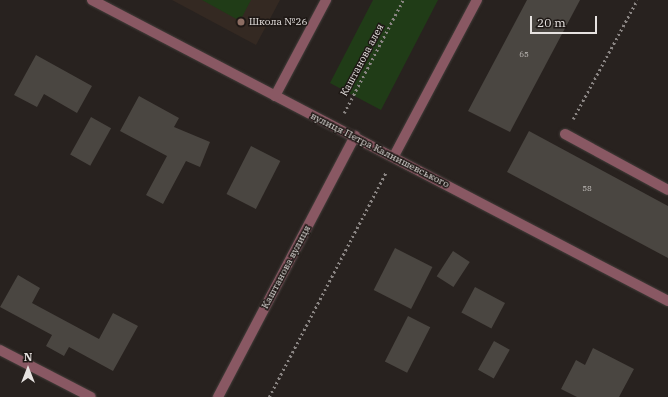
<!DOCTYPE html>
<meta charset="utf-8">
<style>
body{margin:0}
#map{position:relative;width:668px;height:397px;overflow:hidden;background:#28221f;font-family:"IBM Plex Serif",serif}
div>[style]{position:absolute}
.built>*{inset:0;background:#342922}
.green>*{inset:0;background:#203c17}
.building>*{inset:0;background:#4a4641;transform-origin:0 0}
.path>*{height:2.5px;margin-top:-1.25px;transform-origin:0;background:repeating-linear-gradient(90deg,#8a8583 0 2px,transparent 0 5px)}
.roads{filter:drop-shadow(0 0 1px #433d3a) drop-shadow(0 0 1px #433d3a)}
.lane>*{height:10px;margin:-5px;padding:0 5px;transform-origin:5px;border-radius:5px;background:#895863}
.street>*{height:10px;margin:-5px;padding:0 5px;transform-origin:5px;border-radius:5px;background:#895863}
.dots>*{width:11px;height:11px;translate:-50% -50%;box-sizing:border-box;border:2px solid #1e1815;border-radius:50%}
span{translate:-50% -50%;white-space:nowrap;text-align:center;line-height:1.15;-webkit-text-stroke:3px #1e1815;paint-order:stroke}
.number-label{font-size:8px;color:#bfbbb8}
.number-label span{-webkit-text-stroke-width:0}
.poi-label{font-size:10px;color:#e6e2e0}
.left{translate:0 -50%;text-align:left}
.street-label{font-size:10px;color:#e6e2e0}
.north{position:absolute;left:8px;top:349px;width:40px;height:40px;-webkit-text-stroke:3px #1e1815;paint-order:stroke;rotate:0deg;font-size:11px;font-weight:700;line-height:16px;text-align:center;color:#e6e2e0}
.north::after{content:'';display:block;margin:auto;width:14px;height:18px;background:#e6e2e0;clip-path:polygon(50% 0,100% 100%,50% 72%,0 100%)}
.scale{position:absolute;left:530px;top:16px;width:67px;height:18px;box-sizing:border-box;border:2px solid #e6e2e0;border-top:0;padding-left:5px;font-size:12px;line-height:14px;white-space:nowrap;color:#e6e2e0;-webkit-text-stroke:3px #1e1815;paint-order:stroke}
</style>
<div id="map">
<div class="built">
<div style="clip-path:polygon(172px 0,280px 0,256px 45px)"></div>
</div>
<div class="green">
<div style="clip-path:polygon(202px 0,251px 0,240px 21px)"></div>
<div style="clip-path:polygon(373px 0,438px 0,381px 110px,330px 83px)"></div>
</div>
<div class="building">
<div style="clip-path:polygon(527px 0,580px 0,510px 132px,468px 111px)"></div>
<div style="clip-path:polygon(36px 55px,92px 86px,77px 113px,44px 94px,37px 107px,14px 95px)"></div>
<div style="clip-path:polygon(139px 96px,179px 118px,174px 127px,210px 142px,200px 167px,186px 161px,163px 204px,146px 195px,167px 156px,120px 131px)"></div>
<div style="left:91px;top:117px;width:23px;height:43px;rotate:29deg"></div>
<div style="clip-path:polygon(529px 131px,668px 206px,668px 258px,507px 172px)"></div>
<div style="left:251px;top:146px;width:33px;height:54px;rotate:27deg"></div>
<div style="left:395px;top:248px;width:42px;height:47px;rotate:27deg"></div>
<div style="left:453px;top:251px;width:20px;height:30px;rotate:33deg"></div>
<div style="clip-path:polygon(18px 275px,40px 288px,32px 303px,99px 339px,113px 313px,138px 326px,113px 371px,69px 347px,64px 356px,46px 346px,52px 335px,0 307px)"></div>
<div style="left:475px;top:287px;width:34px;height:29px;rotate:28deg"></div>
<div style="left:408px;top:316px;width:25px;height:51px;rotate:27deg"></div>
<div style="left:494px;top:341px;width:18px;height:33px;rotate:29deg"></div>
<div style="clip-path:polygon(593px 348px,634px 369px,619px 397px,577px 397px,561px 389px,576px 360px,585px 365px)"></div>
</div>
<div class="path">
<div style="left:344px;top:113px;width:127px;rotate:-62.4deg"></div>
<div style="left:573px;top:119px;width:135px;rotate:-61.7deg"></div>
<div style="left:269px;top:397px;width:254px;rotate:-62.5deg"></div>
</div>
<div class="roads">
<div class="lane">
<div style="left:565px;top:134px;width:117px;rotate:28.5deg"></div>
</div>
<div class="street">
<div style="left:92px;top:0;width:650px;rotate:27.59deg"></div>
<div style="left:275px;top:96px;width:109px;rotate:-62deg"></div>
<div style="left:394px;top:156px;width:177px;rotate:-62deg"></div>
<div style="left:0;top:350px;width:102px;rotate:27.3deg"></div>
<div style="left:218px;top:397px;width:295px;rotate:-62.3deg"></div>
</div>
</div>
<div class="dots">
<div style="left:241px;top:22px;background:#8d6e63"></div>
</div>
<div class="number-label">
<span style="left:524px;top:55px">65</span>
<span style="left:587px;top:189px">58</span>
</div>
<div class="poi-label">
<span class="left" style="left:249px;top:22px">Школа №26</span>
</div>
<div class="street-label">
<span style="left:362px;top:60px;rotate:-62deg">Каштанова алея</span>
<span style="left:380px;top:150px;rotate:27deg">вулиця Петра Калнишевського</span>
<span style="left:286px;top:267px;rotate:-62deg">Каштанова вулиця</span>
</div>
<div class="north">N</div>
<div class="scale">20 m</div>
</div>
